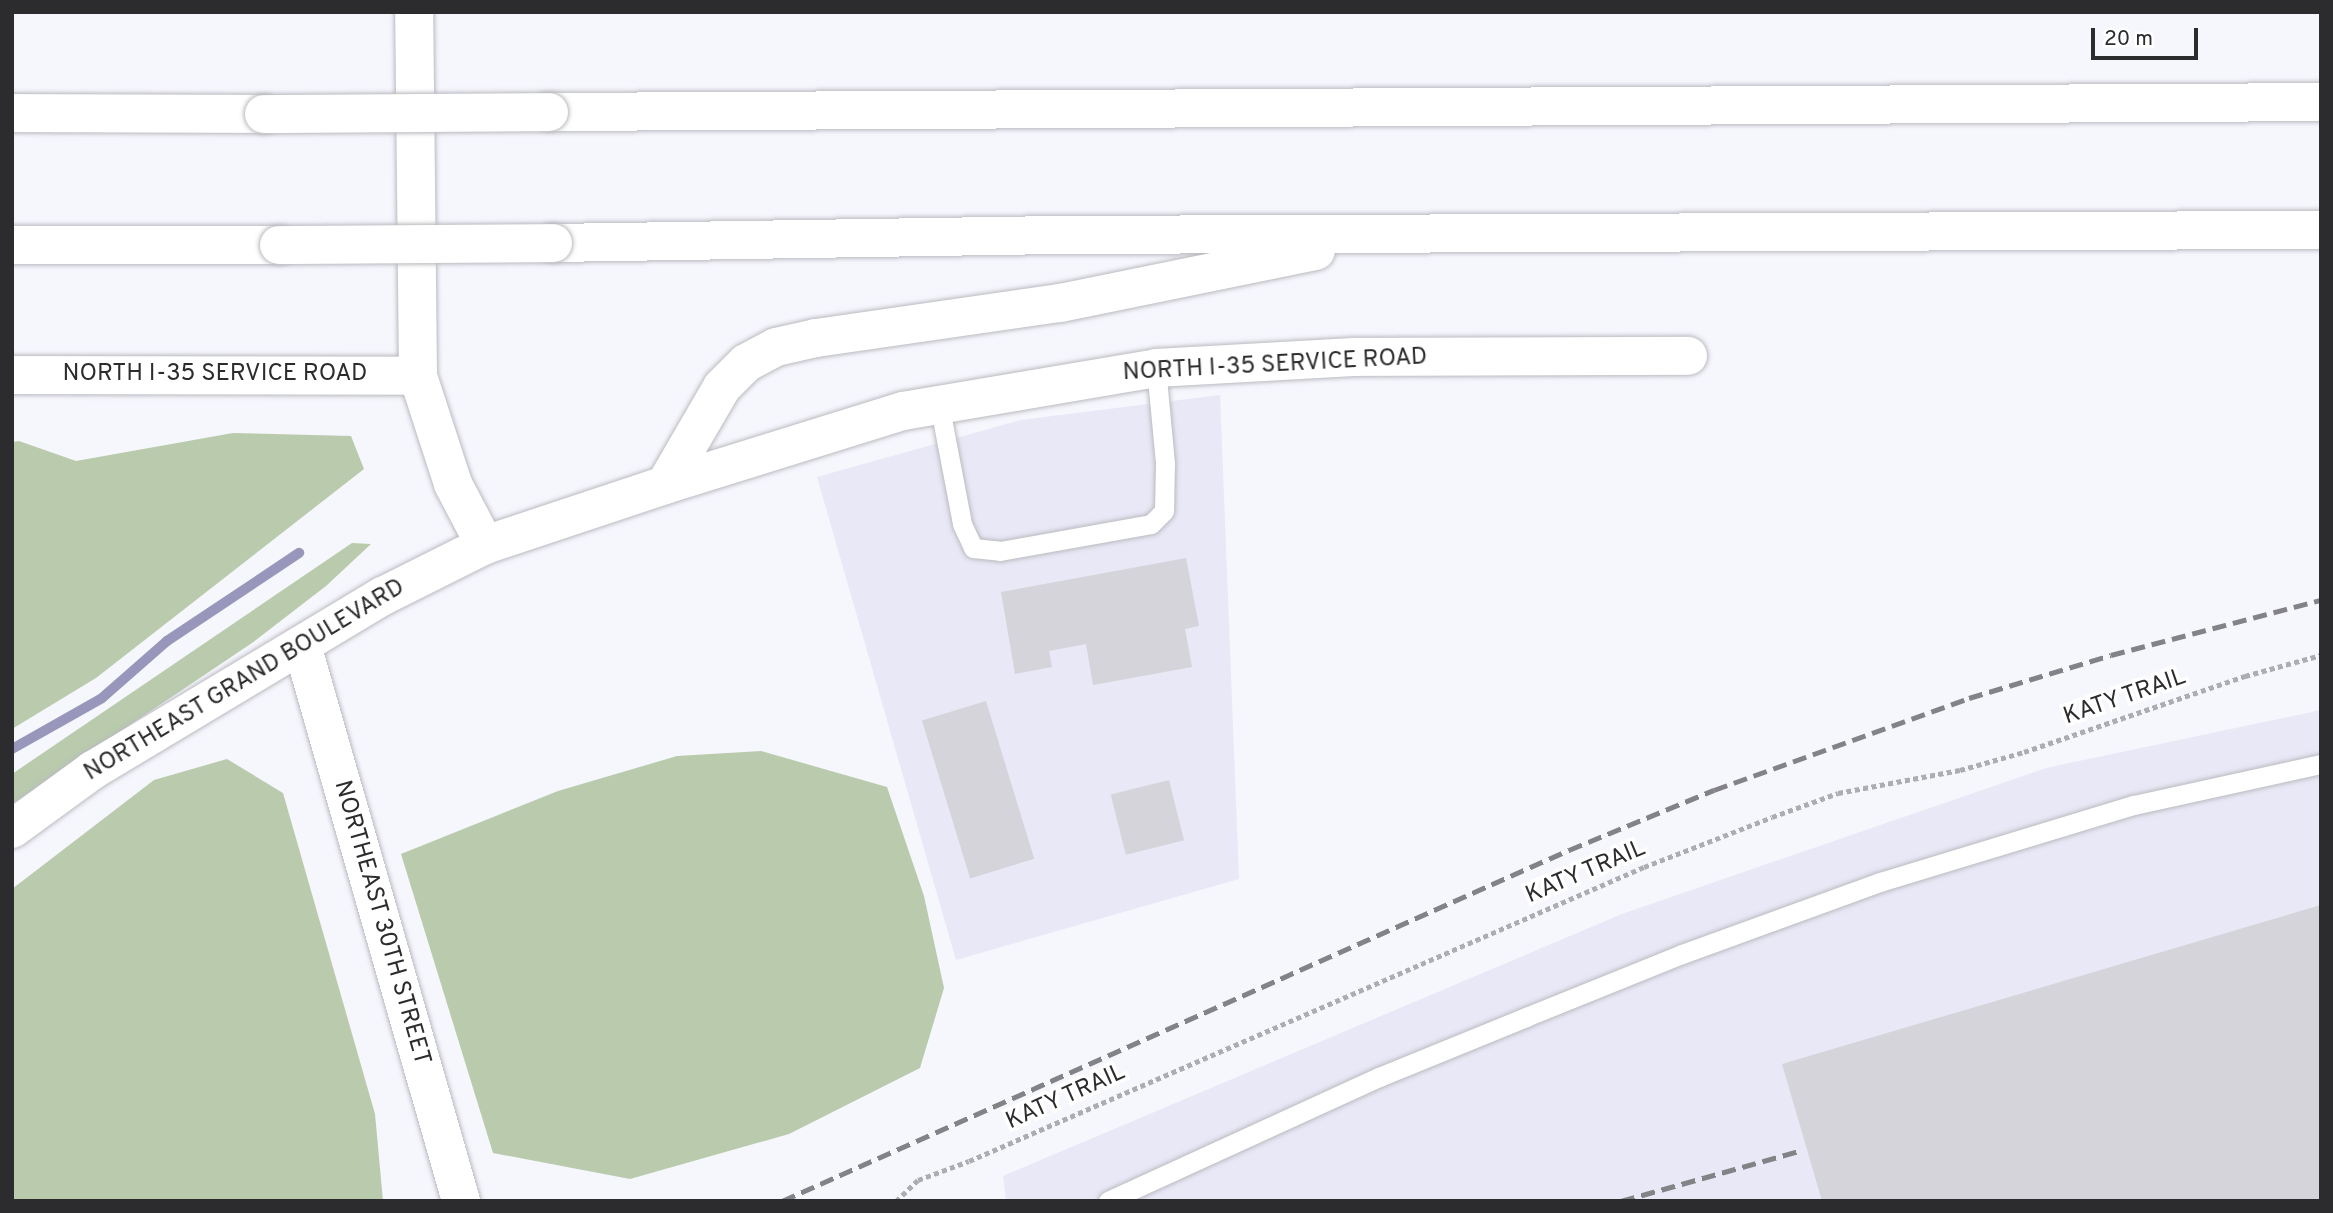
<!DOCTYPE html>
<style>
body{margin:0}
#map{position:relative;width:2333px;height:1213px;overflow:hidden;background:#f6f6fd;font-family:Overpass,sans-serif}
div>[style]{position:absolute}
.built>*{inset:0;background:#e8e8f6}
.green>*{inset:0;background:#b9cbac}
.stream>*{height:10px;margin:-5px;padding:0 5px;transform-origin:5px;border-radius:5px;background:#9896ba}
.building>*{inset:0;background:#d4d4da;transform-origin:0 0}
.path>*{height:4.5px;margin-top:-2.25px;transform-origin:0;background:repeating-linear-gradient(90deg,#acacb1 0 5px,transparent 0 8.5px)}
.roads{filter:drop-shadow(0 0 2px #babac0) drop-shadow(0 0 2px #babac0)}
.service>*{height:19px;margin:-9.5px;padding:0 9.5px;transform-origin:9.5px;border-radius:9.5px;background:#fff}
.minor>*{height:38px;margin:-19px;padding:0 19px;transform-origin:19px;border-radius:19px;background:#fff}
.tertiary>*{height:38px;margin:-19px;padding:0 19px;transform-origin:19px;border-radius:19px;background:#fff}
.secondary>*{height:38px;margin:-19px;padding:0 19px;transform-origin:19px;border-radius:19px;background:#fff}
.motorway>*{height:38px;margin:-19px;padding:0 19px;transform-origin:19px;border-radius:19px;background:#fff}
.rail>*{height:5px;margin-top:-2.5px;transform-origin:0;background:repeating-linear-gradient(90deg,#838387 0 14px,transparent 0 21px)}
.bridges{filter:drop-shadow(0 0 2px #babac0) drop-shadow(0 0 2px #babac0)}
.motorway-bridge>*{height:38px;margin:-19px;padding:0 19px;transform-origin:19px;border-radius:19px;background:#fff}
span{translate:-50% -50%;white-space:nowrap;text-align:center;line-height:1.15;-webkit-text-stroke:7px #fff;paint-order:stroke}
.street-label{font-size:24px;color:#2c2c2e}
.frame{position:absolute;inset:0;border:14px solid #2c2c2e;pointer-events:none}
.scale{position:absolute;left:2091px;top:28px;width:107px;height:32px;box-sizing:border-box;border:4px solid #2c2c2e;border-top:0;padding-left:9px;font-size:21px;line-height:24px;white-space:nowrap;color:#2c2c2e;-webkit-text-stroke:5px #fff;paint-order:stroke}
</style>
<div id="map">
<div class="built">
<div style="clip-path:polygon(1220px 395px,1239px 879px,956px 960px,817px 477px,1021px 420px)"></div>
<div style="clip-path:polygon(2321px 710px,2321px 1201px,1006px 1201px,1003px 1176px,1622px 914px,2046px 768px)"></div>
</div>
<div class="green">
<div style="clip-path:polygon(233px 433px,351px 436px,364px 469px,96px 678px,12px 729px,12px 442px,19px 441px,76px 461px)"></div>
<div style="clip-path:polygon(352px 543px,371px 544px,326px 586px,252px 643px,12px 804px,12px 774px)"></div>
<div style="clip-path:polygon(761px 751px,887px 787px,924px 896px,944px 988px,920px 1068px,789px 1134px,630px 1179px,493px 1153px,401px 854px,558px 791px,677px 756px)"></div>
<div style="clip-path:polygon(227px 759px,283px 793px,375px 1114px,383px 1201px,12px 1201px,12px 889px,154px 780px)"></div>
</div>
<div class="stream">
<div style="left:12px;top:749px;width:103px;rotate:-29.5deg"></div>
<div style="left:102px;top:698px;width:86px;rotate:-41.2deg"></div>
<div style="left:167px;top:641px;width:159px;rotate:-33.7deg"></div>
</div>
<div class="building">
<div style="clip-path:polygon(1186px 558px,1199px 626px,1185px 629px,1192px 667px,1093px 685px,1086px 644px,1049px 651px,1052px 667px,1015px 674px,1001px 592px)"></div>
<div style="left:986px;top:701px;width:165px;height:67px;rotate:73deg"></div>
<div style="left:1169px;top:780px;width:62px;height:60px;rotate:76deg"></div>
<div style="clip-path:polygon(2321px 905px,2321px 1201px,1822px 1201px,1782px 1064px)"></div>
</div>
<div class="path">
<div style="left:896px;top:1201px;width:30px;rotate:-44deg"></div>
<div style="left:918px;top:1180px;width:54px;rotate:-20.4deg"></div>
<div style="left:969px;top:1161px;width:736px;rotate:-23.54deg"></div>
<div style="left:1644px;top:867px;width:137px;rotate:-21.3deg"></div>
<div style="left:1772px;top:817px;width:70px;rotate:-20deg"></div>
<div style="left:1838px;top:793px;width:124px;rotate:-10.7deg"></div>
<div style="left:1960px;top:770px;width:66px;rotate:-15.7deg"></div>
<div style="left:2024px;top:752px;width:234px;rotate:-19deg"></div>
<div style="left:2245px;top:676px;width:79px;rotate:-15.4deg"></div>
</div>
<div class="roads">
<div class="service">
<div style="left:939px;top:403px;width:123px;rotate:79.2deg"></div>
<div style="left:962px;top:524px;width:26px;rotate:65deg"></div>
<div style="left:973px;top:548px;width:27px;rotate:6deg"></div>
<div style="left:1000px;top:551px;width:153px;rotate:-10.1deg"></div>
<div style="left:1151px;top:524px;width:18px;rotate:-45deg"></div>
<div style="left:1164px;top:511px;width:48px;rotate:-88.8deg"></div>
<div style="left:1165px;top:463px;width:95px;rotate:-95.4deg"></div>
<div style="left:1108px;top:1201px;width:298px;rotate:-24.6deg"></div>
<div style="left:1379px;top:1077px;width:159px;rotate:-22.2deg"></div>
<div style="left:1526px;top:1017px;width:168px;rotate:-22deg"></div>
<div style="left:1682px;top:954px;width:211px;rotate:-20deg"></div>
<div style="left:1880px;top:882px;width:265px;rotate:-16.9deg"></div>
<div style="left:2134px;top:805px;width:191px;rotate:-12.4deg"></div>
</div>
<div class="minor">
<div style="left:665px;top:485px;width:249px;rotate:-17.3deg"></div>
<div style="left:903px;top:411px;width:257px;rotate:-9.6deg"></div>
<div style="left:1156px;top:368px;width:198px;rotate:-3.2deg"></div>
<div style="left:1354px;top:357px;width:334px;rotate:-0.2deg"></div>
<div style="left:302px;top:645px;width:578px;rotate:74.04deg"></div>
</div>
<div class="tertiary">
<div style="left:418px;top:376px;width:114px;rotate:72deg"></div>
<div style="left:453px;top:484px;width:69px;rotate:62.3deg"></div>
<div style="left:12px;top:829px;width:100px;rotate:-36.1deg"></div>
<div style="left:93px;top:770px;width:338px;rotate:-31deg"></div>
<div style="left:383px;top:596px;width:114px;rotate:-26.6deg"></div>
<div style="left:485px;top:545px;width:190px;rotate:-18.4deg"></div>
</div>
<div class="secondary">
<div style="left:12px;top:375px;width:406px;rotate:0.1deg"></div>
<div style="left:418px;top:376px;width:364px;rotate:-90.6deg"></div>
</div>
<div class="motorway">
<div style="left:549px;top:112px;width:1772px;rotate:-0.32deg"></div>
<div style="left:12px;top:113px;width:252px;rotate:0.2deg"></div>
<div style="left:553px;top:243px;width:506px;rotate:-0.91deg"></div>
<div style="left:1059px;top:235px;width:1262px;rotate:-0.23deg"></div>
<div style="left:12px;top:245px;width:267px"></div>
<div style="left:665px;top:485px;width:113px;rotate:-59.8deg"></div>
<div style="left:722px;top:387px;width:34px;rotate:-45deg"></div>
<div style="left:746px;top:363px;width:34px;rotate:-28deg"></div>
<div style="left:776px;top:347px;width:41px;rotate:-12.7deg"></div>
<div style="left:816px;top:338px;width:246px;rotate:-8.2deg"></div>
<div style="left:1060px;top:303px;width:261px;rotate:-11.5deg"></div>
</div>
</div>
<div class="rail">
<div style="left:782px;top:1201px;width:862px;rotate:-24.04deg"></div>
<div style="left:1569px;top:850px;width:157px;rotate:-22.5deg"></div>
<div style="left:1714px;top:790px;width:271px;rotate:-19.8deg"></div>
<div style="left:1969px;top:698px;width:148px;rotate:-16.8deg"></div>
<div style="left:2111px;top:655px;width:217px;rotate:-14.7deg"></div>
<div style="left:1621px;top:1201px;width:188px;rotate:-15.7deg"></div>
</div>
<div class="bridges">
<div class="motorway-bridge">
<div style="left:264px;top:114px;width:285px;rotate:-0.4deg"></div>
<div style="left:279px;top:245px;width:274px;rotate:-0.4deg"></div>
</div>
</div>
<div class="street-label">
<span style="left:1275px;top:366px;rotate:-3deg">NORTH I-35 SERVICE ROAD</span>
<span style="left:215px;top:375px">NORTH I-35 SERVICE ROAD</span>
<span style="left:245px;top:681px;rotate:-31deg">NORTHEAST GRAND BOULEVARD</span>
<span style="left:2125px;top:698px;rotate:-19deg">KATY TRAIL</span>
<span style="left:1586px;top:873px;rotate:-23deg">KATY TRAIL</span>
<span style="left:381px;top:923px;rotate:74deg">NORTHEAST 30TH STREET</span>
<span style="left:1066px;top:1098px;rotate:-24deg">KATY TRAIL</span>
</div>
<div class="frame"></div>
<div class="scale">20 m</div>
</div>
